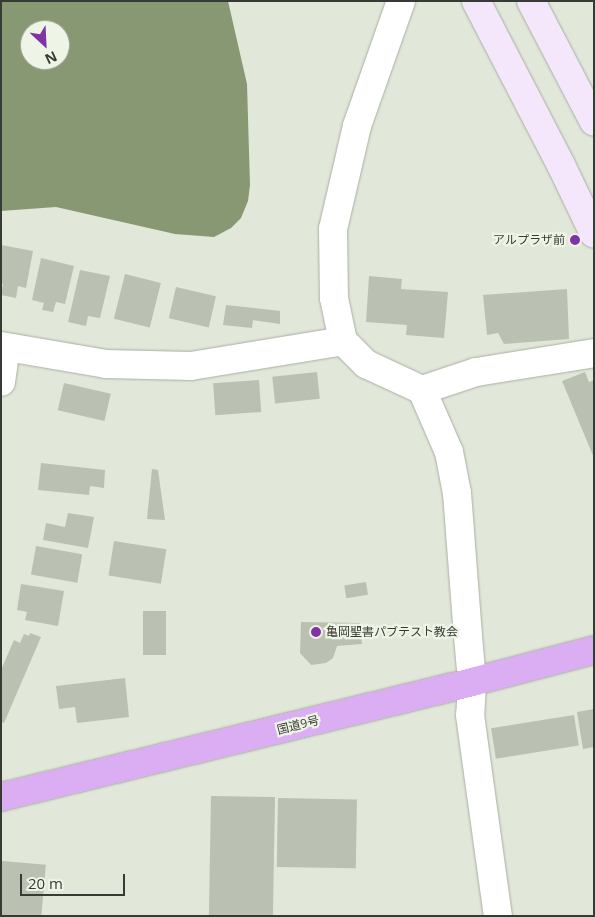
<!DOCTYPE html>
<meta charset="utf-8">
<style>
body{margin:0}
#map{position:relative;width:595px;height:917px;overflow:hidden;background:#e1e7d9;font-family:"Open Sans","Noto Sans JP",sans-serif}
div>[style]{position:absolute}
.water>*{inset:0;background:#889873}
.building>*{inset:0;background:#bac1b3;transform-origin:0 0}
.roads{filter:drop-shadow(0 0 1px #a9afa2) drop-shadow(0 0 1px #a9afa2)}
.street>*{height:28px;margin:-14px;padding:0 14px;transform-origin:14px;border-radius:14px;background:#fff}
.secondary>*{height:28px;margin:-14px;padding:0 14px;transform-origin:14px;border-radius:14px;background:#f4e7fc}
.highway>*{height:28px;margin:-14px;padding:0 14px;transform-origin:14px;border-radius:14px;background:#dbaef4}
.dots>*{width:14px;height:14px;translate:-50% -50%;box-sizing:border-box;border:2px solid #eef5e6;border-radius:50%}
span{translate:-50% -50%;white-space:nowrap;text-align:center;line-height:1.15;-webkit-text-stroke:4.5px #eef5e6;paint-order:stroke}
.poi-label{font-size:12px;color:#383b35}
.right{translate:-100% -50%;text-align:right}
.left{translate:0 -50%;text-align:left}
.street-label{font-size:12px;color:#383b35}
.frame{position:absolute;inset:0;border:2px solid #383b35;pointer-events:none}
.north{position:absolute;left:20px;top:20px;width:50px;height:50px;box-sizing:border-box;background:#eef5e6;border:1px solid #a5ab9f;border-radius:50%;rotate:155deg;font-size:14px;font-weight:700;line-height:20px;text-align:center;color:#383b35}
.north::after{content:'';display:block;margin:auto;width:18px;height:22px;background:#8033a4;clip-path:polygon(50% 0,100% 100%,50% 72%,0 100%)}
.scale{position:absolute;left:20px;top:874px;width:105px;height:22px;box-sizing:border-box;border:2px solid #383b35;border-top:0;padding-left:6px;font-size:15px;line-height:18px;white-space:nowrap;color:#383b35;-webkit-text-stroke:4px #eef5e6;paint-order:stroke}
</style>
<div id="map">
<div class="water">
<div style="clip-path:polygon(evenodd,1px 1px,228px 1px,247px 84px,250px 185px,248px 201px,241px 218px,231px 228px,214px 237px,175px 234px,56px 207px,1px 211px,1px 1px,30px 30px,60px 30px,60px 60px,30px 60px,30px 30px)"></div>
</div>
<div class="building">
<div style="clip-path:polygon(1px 245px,33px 251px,26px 288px,18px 286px,16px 298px,1px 295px,3px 284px,1px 283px)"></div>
<div style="clip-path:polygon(41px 258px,74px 266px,65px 304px,56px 302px,53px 312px,42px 310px,44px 303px,32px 300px)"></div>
<div style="clip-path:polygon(80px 270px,110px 276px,100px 318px,88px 316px,86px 326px,68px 322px)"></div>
<div style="left:125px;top:274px;width:37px;height:46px;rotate:14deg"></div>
<div style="clip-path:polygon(369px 276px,402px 279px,401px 289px,448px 292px,444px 338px,406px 335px,407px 325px,366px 322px)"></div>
<div style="left:176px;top:287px;width:41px;height:32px;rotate:13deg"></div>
<div style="clip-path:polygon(567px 289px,569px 339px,504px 344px,498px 333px,487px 335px,483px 295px)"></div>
<div style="clip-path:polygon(226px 305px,280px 311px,280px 324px,253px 320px,252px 328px,223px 325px)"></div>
<div style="left:317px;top:372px;width:27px;height:45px;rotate:84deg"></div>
<div style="clip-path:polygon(585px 372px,589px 382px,594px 380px,594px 458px,562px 381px)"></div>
<div style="left:259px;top:380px;width:32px;height:46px;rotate:86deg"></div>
<div style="left:64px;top:383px;width:48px;height:28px;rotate:13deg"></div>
<div style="clip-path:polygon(41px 463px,105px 470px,104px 488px,90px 486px,89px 495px,38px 490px)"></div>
<div style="clip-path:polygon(152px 469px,158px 470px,165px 520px,147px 519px)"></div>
<div style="clip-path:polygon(68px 513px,94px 517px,88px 548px,43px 540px,46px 523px,65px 527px)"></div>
<div style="left:114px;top:541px;width:53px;height:35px;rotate:9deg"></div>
<div style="left:36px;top:546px;width:47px;height:29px;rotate:10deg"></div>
<div style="left:366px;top:582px;width:13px;height:22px;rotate:81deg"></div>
<div style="clip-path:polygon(21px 584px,64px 591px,58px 626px,25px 620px,27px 612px,17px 610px)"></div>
<div style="left:143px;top:611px;width:23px;height:44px"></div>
<div style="clip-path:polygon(301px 622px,360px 623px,362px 644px,337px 646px,333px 658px,326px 663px,311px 665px,300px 653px)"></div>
<div style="clip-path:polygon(30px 633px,41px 637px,4px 723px,1px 722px,1px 670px,14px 640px,20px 643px,24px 634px,29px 636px)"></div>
<div style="clip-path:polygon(125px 678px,129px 717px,77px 723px,75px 707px,59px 709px,56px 686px)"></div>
<div style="clip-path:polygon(594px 709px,594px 747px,583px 749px,577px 712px)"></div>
<div style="left:574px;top:715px;width:31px;height:84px;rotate:81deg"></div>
<div style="left:211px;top:796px;width:64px;height:120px;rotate:1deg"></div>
<div style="left:278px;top:798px;width:79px;height:69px;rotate:1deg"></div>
<div style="left:2px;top:861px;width:44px;height:55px;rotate:5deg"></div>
</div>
<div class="roads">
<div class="street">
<div style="left:401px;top:1px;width:133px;rotate:109.4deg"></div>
<div style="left:357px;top:126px;width:106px;rotate:103.1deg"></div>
<div style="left:333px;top:229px;width:69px;rotate:89.2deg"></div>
<div style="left:334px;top:298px;width:44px;rotate:78.2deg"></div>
<div style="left:343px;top:341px;width:33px;rotate:45deg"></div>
<div style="left:366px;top:364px;width:62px;rotate:24.9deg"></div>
<div style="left:422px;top:390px;width:68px;rotate:66.5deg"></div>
<div style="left:449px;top:452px;width:42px;rotate:79deg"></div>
<div style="left:457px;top:493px;width:143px;rotate:85.6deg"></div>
<div style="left:468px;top:636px;width:46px;rotate:85deg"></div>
<div style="left:472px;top:682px;width:33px;rotate:93deg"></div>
<div style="left:470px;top:715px;width:203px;rotate:82.1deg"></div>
<div style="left:1px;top:346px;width:107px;rotate:9.7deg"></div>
<div style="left:106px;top:364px;width:85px;rotate:1.3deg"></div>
<div style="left:191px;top:366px;width:154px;rotate:-9.3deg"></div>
<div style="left:1px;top:382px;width:35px;rotate:-82deg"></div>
<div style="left:422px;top:390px;width:57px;rotate:-18.4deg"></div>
<div style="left:476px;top:372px;width:120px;rotate:-9.1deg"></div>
</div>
<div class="secondary">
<div style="left:476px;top:1px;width:185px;rotate:62.6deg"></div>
<div style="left:561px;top:165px;width:76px;rotate:64.4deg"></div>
<div style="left:531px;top:1px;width:136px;rotate:62.5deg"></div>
</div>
<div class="highway">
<div style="left:1px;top:797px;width:485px;rotate:-13.7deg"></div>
<div style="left:472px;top:682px;width:126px;rotate:-14.7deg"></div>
</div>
</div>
<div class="dots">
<div style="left:575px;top:240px;background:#8033a4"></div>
<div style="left:316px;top:632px;background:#8033a4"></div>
</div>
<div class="poi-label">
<span class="right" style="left:565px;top:240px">アルプラザ前</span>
<span class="left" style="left:326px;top:632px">亀岡聖書パブテスト教会</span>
</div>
<div class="street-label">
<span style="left:298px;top:725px;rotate:-14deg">国道9号</span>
</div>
<div class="frame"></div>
<div class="north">N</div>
<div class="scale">20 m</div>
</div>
